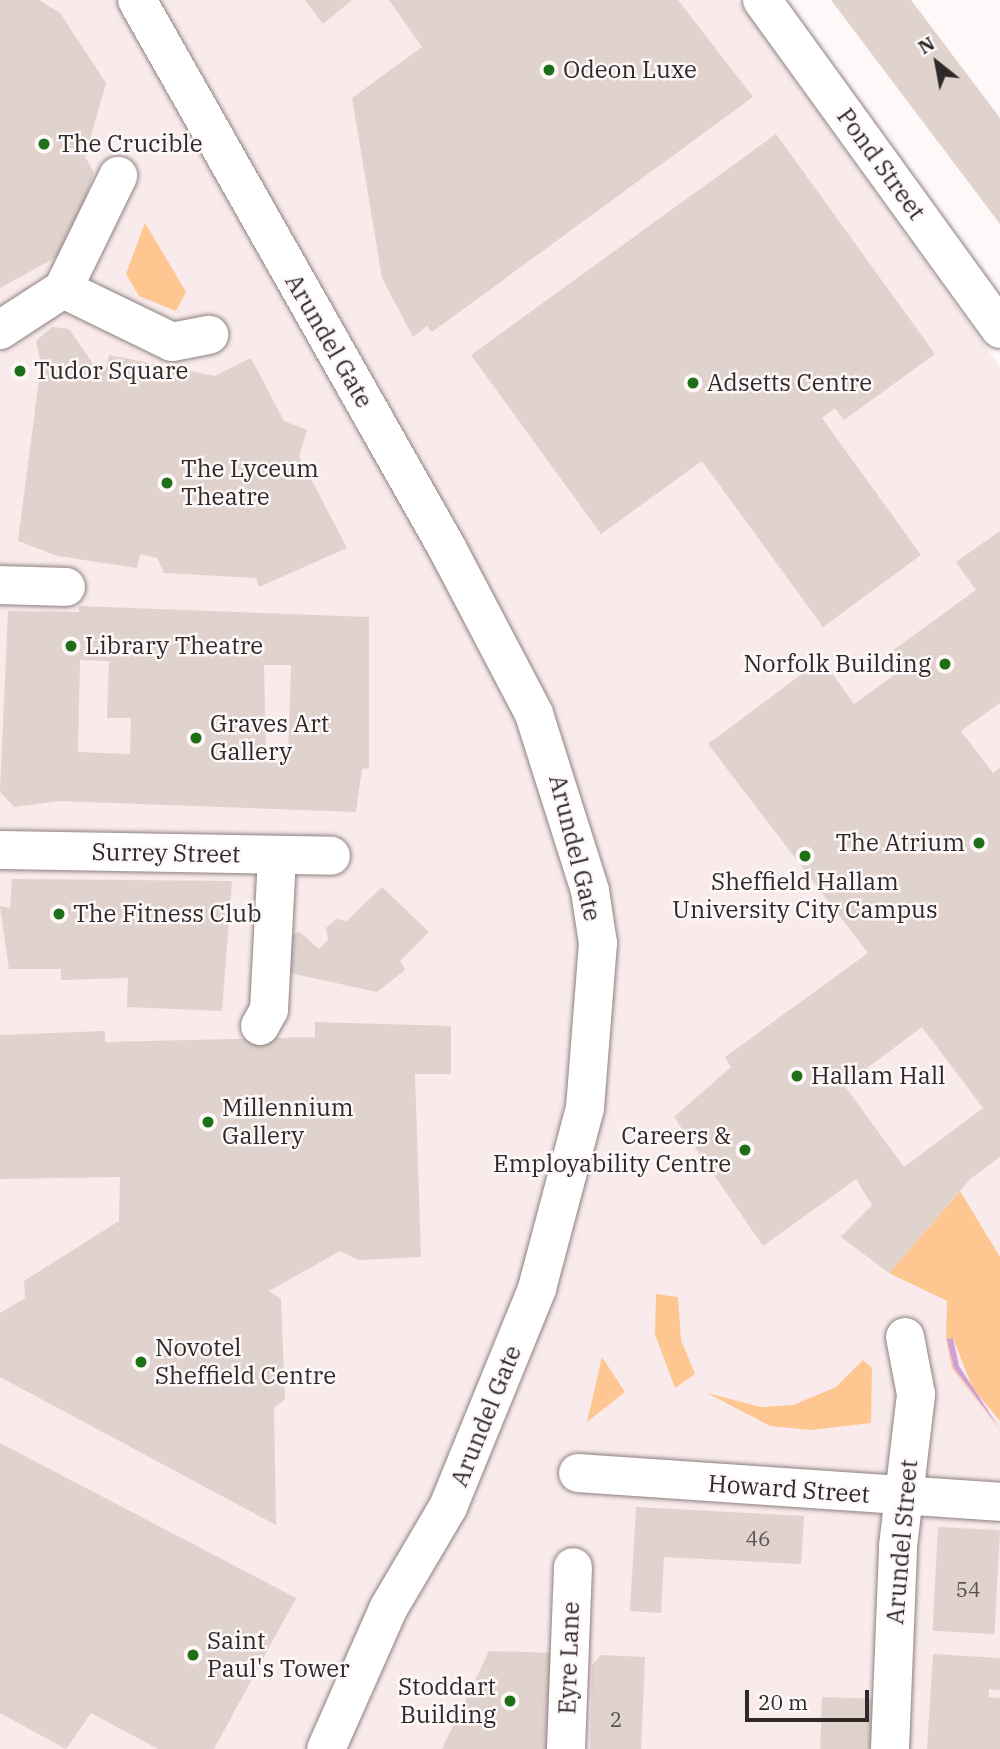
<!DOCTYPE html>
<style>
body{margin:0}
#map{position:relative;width:1000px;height:1749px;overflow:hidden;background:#fef8f8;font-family:"IBM Plex Serif",serif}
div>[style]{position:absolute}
.built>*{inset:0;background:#f9eaeb}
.green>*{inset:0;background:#fec791}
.water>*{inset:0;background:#d09fd6}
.building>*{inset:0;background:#e0d2cd;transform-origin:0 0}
.roads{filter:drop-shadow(0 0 2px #8e8081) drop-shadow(0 0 2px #8e8081)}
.minor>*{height:38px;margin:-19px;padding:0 19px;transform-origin:19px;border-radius:19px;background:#fff}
.dots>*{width:19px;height:19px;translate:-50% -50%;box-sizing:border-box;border:4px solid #fef8f8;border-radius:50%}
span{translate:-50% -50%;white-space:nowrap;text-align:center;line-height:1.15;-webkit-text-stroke:5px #fef8f8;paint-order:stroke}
.number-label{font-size:21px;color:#5b5353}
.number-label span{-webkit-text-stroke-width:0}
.poi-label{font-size:24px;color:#2f292a}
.left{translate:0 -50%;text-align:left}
.right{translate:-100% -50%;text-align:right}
.street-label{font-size:24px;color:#2f292a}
.north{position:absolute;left:902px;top:28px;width:70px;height:70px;-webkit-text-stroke:5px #fef8f8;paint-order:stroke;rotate:329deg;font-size:19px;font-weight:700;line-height:28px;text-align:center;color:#2f292a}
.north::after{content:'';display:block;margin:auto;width:24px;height:32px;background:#2f292a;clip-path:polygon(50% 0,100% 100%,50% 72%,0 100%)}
.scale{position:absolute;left:745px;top:1690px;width:124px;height:32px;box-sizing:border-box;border:4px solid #2f292a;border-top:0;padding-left:9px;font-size:21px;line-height:24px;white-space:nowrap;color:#2f292a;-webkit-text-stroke:5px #fef8f8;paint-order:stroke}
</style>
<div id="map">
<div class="built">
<div style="clip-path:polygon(0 0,737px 0,1000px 367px,1000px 1749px,0 1749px)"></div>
</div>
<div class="green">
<div style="clip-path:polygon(145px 223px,186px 292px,176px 311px,139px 296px,126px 274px)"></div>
<div style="clip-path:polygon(960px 1191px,1000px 1257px,1000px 1421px,973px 1389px,953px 1338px,948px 1339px,954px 1368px,1000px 1431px,952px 1368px,946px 1339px,947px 1301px,889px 1273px)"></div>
<div style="clip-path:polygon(656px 1294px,678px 1297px,681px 1340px,695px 1374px,675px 1388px,655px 1334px)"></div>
<div style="clip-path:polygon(602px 1357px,625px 1392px,587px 1422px)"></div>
<div style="clip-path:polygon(863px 1360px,872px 1368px,871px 1423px,811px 1430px,770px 1426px,707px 1393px,761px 1407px,793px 1405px,836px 1387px)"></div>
</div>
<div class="water">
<div style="clip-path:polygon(953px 1338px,959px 1366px,1000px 1429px,954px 1368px,947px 1339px)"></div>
</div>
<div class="building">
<div style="clip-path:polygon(0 0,39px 0,60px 13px,106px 83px,85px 157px,94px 172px,69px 250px,0 288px)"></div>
<div style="clip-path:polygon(305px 0,352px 0,323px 24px)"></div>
<div style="clip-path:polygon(389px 0,678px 0,753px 97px,432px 332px,427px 326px,413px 337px,382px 278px,352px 98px,422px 47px)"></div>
<div style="clip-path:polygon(831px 0,911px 0,1000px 118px,1000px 224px)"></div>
<div style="clip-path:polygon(776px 134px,935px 354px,844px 420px,835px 408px,822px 418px,921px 555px,823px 627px,702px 461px,601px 534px,471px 355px)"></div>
<div style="clip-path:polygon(52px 327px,69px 329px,94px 365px,106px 369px,109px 355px,215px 376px,251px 358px,284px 421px,307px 430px,299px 456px,347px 548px,259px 587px,256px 578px,164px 573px,157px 558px,140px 554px,137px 568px,58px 556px,18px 541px,41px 364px,36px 341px)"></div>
<div style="clip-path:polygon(evenodd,1000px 531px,1000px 703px,961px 731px,993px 773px,1000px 768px,1000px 1157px,970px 1179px,889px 1273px,841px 1237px,872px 1205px,856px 1179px,763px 1246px,674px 1117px,731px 1067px,725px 1057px,868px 953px,708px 744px,822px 659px,854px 704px,897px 673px,885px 656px,976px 590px,956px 562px,1000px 531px,922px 1027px,983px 1108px,904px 1167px,844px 1085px,922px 1027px)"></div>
<div style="clip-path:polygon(evenodd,79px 606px,369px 617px,369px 768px,362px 769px,356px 812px,60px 801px,14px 807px,0 792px,8px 611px,79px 612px,79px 606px,80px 660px,109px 661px,107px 718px,131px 718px,130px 754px,78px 752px,80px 660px,79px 606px,264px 665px,291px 665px,288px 758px,266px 757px,264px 665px)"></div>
<div style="clip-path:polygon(12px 879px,232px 881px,222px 1011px,127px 1007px,128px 978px,61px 980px,61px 969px,9px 969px,0 906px,10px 908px)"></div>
<div style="clip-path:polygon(382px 887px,429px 932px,400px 961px,405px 970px,377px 992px,290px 973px,291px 935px,300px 932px,319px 949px,328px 940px,326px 928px,336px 919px,347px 921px)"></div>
<div style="clip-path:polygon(315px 1022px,451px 1026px,451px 1074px,415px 1074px,421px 1257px,359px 1260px,340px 1251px,269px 1291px,281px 1299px,285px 1399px,274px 1408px,276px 1525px,0 1377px,0 1313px,25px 1298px,24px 1281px,119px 1221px,120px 1177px,0 1179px,0 1035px,105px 1031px,105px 1042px,315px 1037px)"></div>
<div style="clip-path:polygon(0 1443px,296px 1598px,214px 1749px,158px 1749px,91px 1713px,66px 1749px,0 1713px)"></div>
<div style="clip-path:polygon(636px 1507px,804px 1516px,801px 1564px,664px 1557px,661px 1613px,630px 1611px)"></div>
<div style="left:938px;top:1527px;width:62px;height:104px;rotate:3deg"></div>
<div style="clip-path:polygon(489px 1651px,555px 1653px,553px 1749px,442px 1749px)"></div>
<div style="clip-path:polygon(933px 1654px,1000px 1658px,1000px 1690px,989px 1689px,989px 1697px,1000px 1698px,1000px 1749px,927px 1749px)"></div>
<div style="clip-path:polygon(601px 1655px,645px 1657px,641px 1749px,590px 1749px,592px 1665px)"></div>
<div style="left:822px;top:1697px;width:50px;height:52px;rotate:2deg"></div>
</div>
<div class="roads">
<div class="minor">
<div style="left:137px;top:0;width:630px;rotate:60.5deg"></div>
<div style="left:447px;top:548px;width:187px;rotate:62.3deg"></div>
<div style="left:534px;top:714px;width:186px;rotate:72.4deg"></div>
<div style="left:590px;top:891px;width:53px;rotate:81.3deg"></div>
<div style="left:598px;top:943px;width:166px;rotate:94.5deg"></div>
<div style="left:585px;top:1108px;width:187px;rotate:104.9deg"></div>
<div style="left:537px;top:1289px;width:235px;rotate:112.2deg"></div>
<div style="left:448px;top:1507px;width:116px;rotate:120.5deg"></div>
<div style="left:389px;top:1607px;width:155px;rotate:113.9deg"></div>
<div style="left:762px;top:0;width:406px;rotate:54.1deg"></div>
<div style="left:63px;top:289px;width:121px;rotate:25.9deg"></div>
<div style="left:172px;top:342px;width:38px;rotate:-11deg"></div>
<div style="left:0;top:330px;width:75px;rotate:-33.1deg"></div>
<div style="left:63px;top:289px;width:126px;rotate:-64deg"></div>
<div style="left:0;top:585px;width:66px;rotate:1.7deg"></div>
<div style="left:0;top:850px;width:331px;rotate:1deg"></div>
<div style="left:260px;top:1026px;width:18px;rotate:-61deg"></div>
<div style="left:269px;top:1010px;width:155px;rotate:-87deg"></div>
<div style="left:578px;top:1473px;width:423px;rotate:3.9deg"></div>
<div style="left:566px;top:1749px;width:182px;rotate:-87.8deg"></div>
<div style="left:890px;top:1749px;width:203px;rotate:-87.7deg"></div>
<div style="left:898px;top:1546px;width:153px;rotate:-83.2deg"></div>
<div style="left:916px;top:1394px;width:58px;rotate:-100.9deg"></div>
</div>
</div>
<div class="dots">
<div style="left:549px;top:70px;background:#1e7018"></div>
<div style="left:44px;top:144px;background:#1e7018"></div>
<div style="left:20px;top:371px;background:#1e7018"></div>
<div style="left:693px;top:383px;background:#1e7018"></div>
<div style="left:167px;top:483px;background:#1e7018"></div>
<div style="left:71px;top:646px;background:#1e7018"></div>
<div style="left:945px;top:664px;background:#1e7018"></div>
<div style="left:196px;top:738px;background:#1e7018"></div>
<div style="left:979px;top:843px;background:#1e7018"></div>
<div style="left:805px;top:856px;background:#1e7018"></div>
<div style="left:59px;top:914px;background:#1e7018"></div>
<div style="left:797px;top:1076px;background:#1e7018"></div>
<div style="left:208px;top:1122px;background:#1e7018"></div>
<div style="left:745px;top:1150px;background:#1e7018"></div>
<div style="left:141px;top:1362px;background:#1e7018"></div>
<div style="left:193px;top:1655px;background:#1e7018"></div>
<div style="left:510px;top:1701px;background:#1e7018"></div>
</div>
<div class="number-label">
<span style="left:758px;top:1538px">46</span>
<span style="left:968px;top:1589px">54</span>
<span style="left:616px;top:1719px">2</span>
</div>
<div class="poi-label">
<span class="left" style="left:563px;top:70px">Odeon Luxe</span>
<span class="left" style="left:58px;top:144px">The Crucible</span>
<span class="left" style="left:34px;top:371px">Tudor Square</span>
<span class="left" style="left:707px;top:383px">Adsetts Centre</span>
<span class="left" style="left:181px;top:483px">The Lyceum<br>Theatre</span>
<span class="left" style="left:85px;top:646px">Library Theatre</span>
<span class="right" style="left:931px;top:664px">Norfolk Building</span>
<span class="left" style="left:210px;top:738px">Graves Art<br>Gallery</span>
<span class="right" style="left:965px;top:843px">The Atrium</span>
<span style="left:805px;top:896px">Sheffield Hallam<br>University City Campus</span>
<span class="left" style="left:73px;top:914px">The Fitness Club</span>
<span class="left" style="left:811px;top:1076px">Hallam Hall</span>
<span class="left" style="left:222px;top:1122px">Millennium<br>Gallery</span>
<span class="right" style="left:731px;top:1150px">Careers &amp;<br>Employability Centre</span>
<span class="left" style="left:155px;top:1362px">Novotel<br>Sheffield Centre</span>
<span class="left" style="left:207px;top:1655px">Saint<br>Paul's Tower</span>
<span class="right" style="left:496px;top:1701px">Stoddart<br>Building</span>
</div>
<div class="street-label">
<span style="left:881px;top:164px;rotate:54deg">Pond Street</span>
<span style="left:329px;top:341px;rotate:60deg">Arundel Gate</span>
<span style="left:575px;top:848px;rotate:76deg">Arundel Gate</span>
<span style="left:166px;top:853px;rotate:1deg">Surrey Street</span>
<span style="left:486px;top:1416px;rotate:-68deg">Arundel Gate</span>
<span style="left:789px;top:1489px;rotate:4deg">Howard Street</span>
<span style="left:902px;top:1542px;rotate:-85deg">Arundel Street</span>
<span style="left:569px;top:1658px;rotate:-88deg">Eyre Lane</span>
</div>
<div class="north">N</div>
<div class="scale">20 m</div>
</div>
